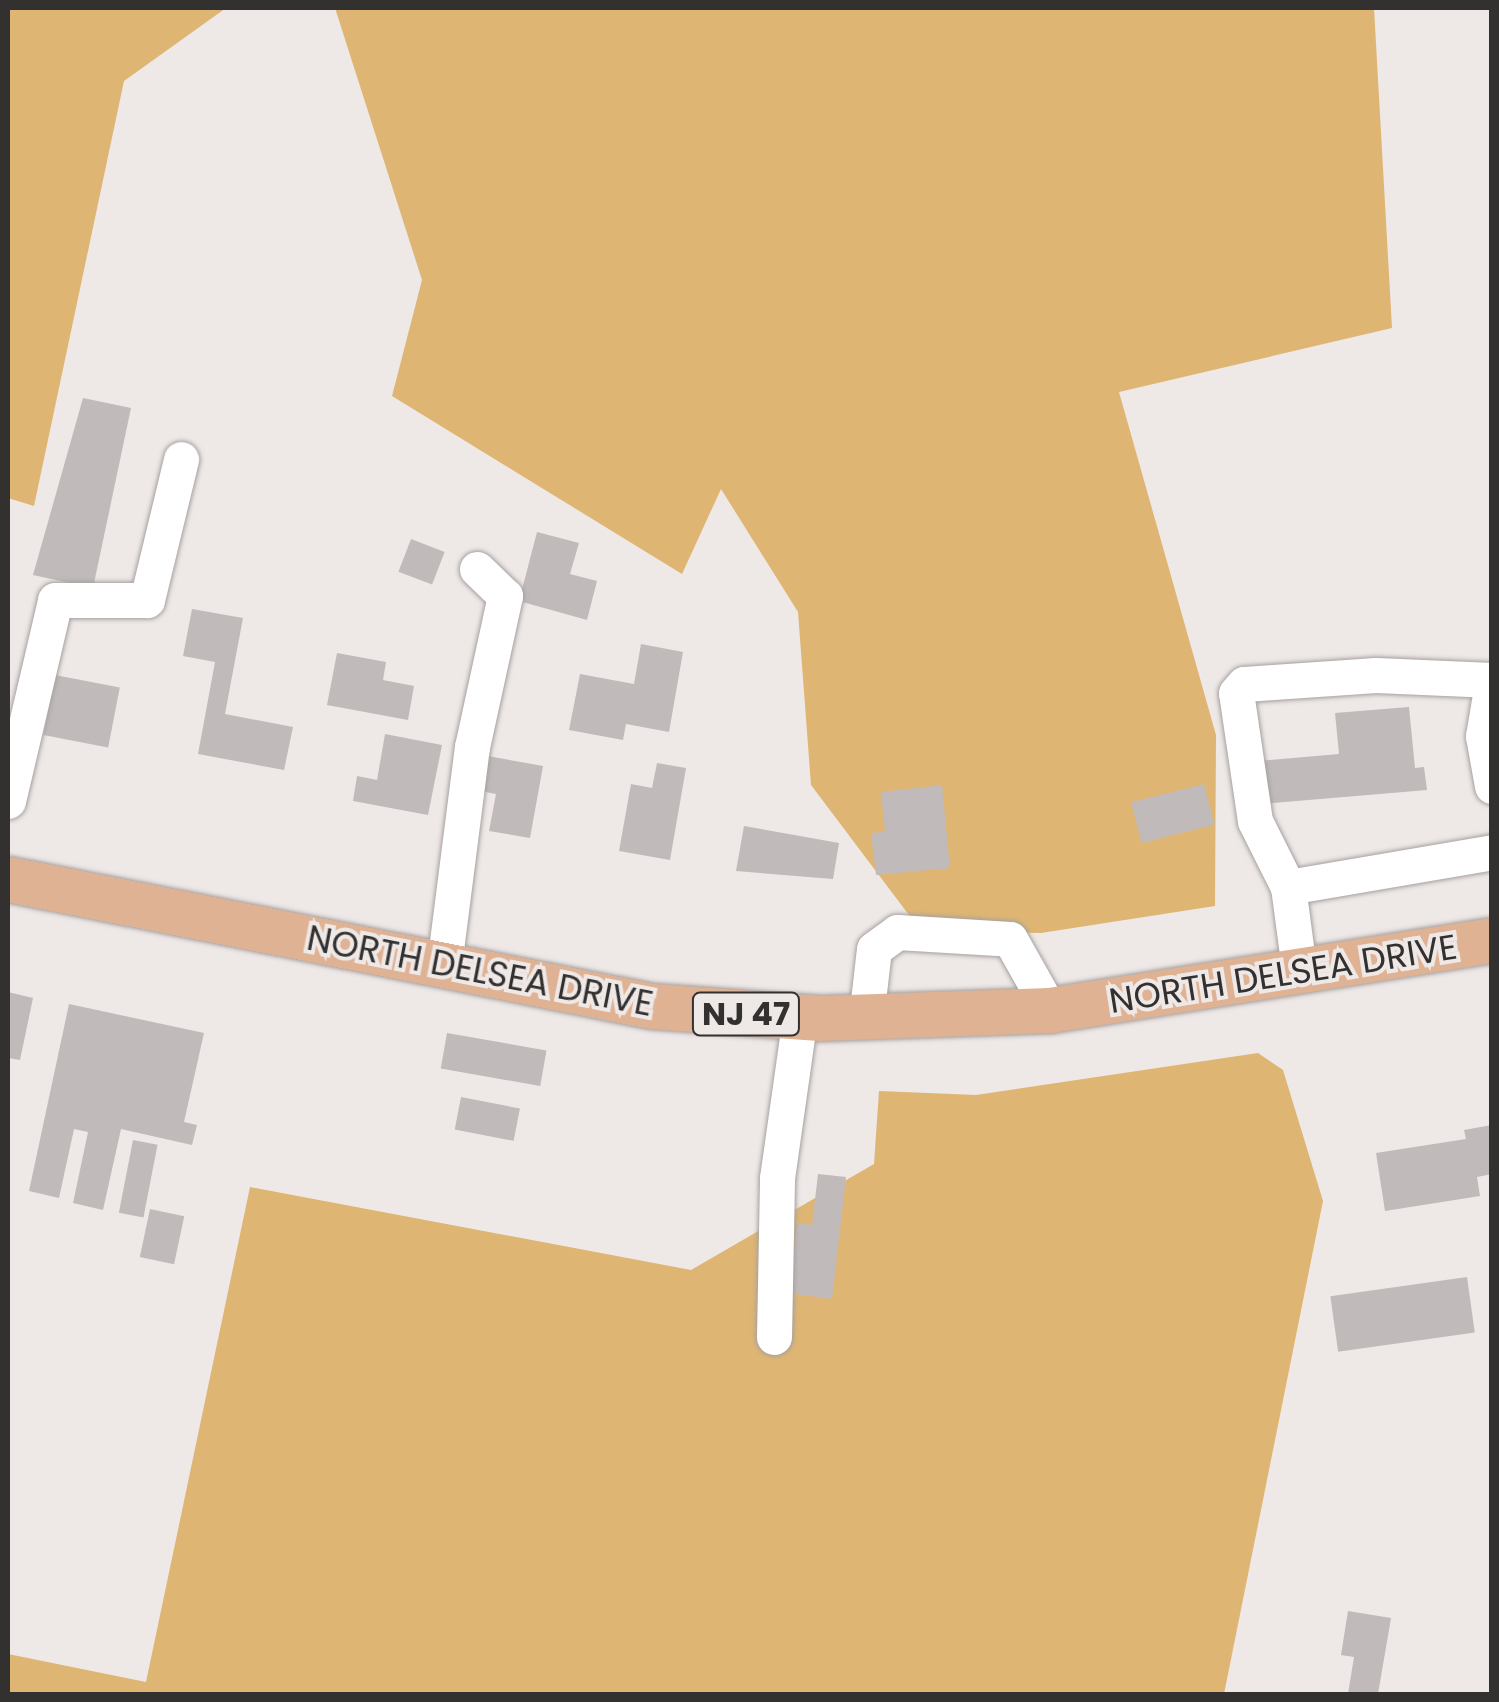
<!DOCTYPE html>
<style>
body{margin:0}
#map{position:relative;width:1499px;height:1702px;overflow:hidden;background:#eee8e7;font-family:Poppins,sans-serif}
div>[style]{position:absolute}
.green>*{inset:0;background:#dfb573}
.building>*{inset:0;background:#c0babb;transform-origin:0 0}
.roads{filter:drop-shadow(0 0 2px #a6a19f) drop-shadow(0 0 2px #a6a19f)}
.minor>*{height:35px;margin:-17.5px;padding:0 17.5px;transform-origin:17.5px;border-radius:17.5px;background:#fff}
.major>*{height:45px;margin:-22.5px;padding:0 22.5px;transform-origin:22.5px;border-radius:22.5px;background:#dfb293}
span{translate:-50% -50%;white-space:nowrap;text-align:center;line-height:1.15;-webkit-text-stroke:8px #eee8e7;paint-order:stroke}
.shield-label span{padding:2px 8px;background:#eee8e7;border:2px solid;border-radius:8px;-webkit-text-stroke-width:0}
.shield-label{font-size:32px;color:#333130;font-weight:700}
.street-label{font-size:35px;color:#333130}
.frame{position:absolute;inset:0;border:10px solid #333130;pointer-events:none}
</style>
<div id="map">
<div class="green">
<div style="clip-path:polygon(8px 8px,226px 8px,124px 81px,34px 506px,8px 498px)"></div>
<div style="clip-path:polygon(335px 8px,1374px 8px,1392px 328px,1119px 392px,1216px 735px,1215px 906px,1041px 933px,921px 931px,811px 785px,798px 612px,721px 489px,682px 574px,392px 396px,422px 280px)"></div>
<div style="clip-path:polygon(1258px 1053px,1283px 1070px,1323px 1201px,1224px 1694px,8px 1694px,8px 1654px,146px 1682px,250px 1187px,691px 1270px,874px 1164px,879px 1091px,976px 1095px)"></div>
</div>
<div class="building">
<div style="clip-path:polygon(83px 398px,131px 408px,93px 588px,33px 575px)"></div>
<div style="clip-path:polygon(537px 532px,579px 543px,570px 574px,597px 581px,587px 620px,519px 601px)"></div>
<div style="left:411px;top:539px;width:36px;height:35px;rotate:21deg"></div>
<div style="clip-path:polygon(192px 609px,243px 618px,225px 714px,293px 727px,284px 770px,198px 754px,215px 662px,183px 656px)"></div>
<div style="clip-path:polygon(641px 644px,683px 652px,669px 732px,626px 724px,623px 740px,569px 730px,580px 674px,634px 684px)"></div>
<div style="clip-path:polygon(337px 653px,386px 662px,383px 680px,414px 686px,408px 720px,327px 705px)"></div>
<div style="left:55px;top:675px;width:66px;height:61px;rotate:11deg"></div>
<div style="clip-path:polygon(1409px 707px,1415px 768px,1424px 767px,1427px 790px,1262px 804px,1259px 761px,1339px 754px,1335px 713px)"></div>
<div style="clip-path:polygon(385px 734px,442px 745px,428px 815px,353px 801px,357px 776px,377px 780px)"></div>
<div style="clip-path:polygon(482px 755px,543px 766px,530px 838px,489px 831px,496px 794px,475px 790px)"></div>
<div style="clip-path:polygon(657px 763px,686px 768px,670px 860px,619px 851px,631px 784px,652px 788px)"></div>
<div style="left:1204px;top:784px;width:42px;height:75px;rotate:76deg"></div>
<div style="clip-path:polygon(942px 785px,950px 868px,876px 875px,871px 833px,885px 832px,881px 792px)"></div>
<div style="clip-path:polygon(744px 826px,839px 843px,833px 879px,736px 871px)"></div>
<div style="clip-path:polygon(8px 992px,33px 998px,20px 1060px,8px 1058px)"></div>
<div style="clip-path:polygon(69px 1004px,204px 1033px,184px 1122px,197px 1125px,192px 1145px,121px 1129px,103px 1210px,73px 1203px,88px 1132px,74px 1129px,59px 1198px,29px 1191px)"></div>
<div style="left:447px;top:1033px;width:101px;height:36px;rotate:10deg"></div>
<div style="left:461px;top:1097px;width:60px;height:33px;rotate:11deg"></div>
<div style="clip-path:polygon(1492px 1125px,1492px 1174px,1477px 1177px,1480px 1196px,1385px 1211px,1376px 1153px,1466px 1139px,1464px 1130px)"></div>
<div style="left:133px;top:1140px;width:25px;height:74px;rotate:11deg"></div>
<div style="clip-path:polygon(818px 1174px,846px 1177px,832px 1299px,789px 1293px,797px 1223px,812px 1225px)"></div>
<div style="left:150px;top:1209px;width:35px;height:49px;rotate:12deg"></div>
<div style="left:1467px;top:1277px;width:56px;height:138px;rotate:82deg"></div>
<div style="clip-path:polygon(1348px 1611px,1391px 1618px,1378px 1694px,1348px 1694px,1354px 1657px,1341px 1655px)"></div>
</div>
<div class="roads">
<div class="minor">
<div style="left:1492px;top:683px;width:54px;rotate:99.6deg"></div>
<div style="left:1483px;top:736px;width:51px;rotate:79.8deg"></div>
<div style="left:8px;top:801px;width:206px;rotate:-76.8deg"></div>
<div style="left:55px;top:600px;width:92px"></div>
<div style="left:147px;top:600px;width:145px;rotate:-76.4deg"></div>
<div style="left:1288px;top:887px;width:207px;rotate:-9.7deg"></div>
<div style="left:444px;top:965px;width:220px;rotate:-82.7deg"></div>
<div style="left:472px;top:747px;width:155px;rotate:-77.7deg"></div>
<div style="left:505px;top:596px;width:39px;rotate:-136deg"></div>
<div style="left:1299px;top:969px;width:83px;rotate:-97.6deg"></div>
<div style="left:1288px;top:887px;width:74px;rotate:-116.6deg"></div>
<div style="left:1255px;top:821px;width:129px;rotate:-98.4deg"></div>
<div style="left:1236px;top:693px;width:12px;rotate:-48deg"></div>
<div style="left:1244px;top:684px;width:132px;rotate:-3.9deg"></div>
<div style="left:1376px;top:675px;width:116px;rotate:2.5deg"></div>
<div style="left:866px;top:1018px;width:69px;rotate:-83.4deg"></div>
<div style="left:874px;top:949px;width:29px;rotate:-36deg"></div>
<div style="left:897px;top:932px;width:113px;rotate:3.5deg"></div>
<div style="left:1010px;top:939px;width:81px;rotate:60.6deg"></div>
<div style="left:774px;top:1337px;width:159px;rotate:-88.9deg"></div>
<div style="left:777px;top:1178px;width:163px;rotate:-81.9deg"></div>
</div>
<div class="major">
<div style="left:8px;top:879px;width:656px;rotate:11.16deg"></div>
<div style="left:652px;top:1006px;width:168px;rotate:4.1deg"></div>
<div style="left:820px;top:1018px;width:230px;rotate:-2deg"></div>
<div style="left:1050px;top:1010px;width:448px;rotate:-9deg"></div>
</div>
</div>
<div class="shield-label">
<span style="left:746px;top:1014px">NJ 47</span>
</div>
<div class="street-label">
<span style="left:480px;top:971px;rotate:11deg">NORTH DELSEA DRIVE</span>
<span style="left:1283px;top:974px;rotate:-9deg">NORTH DELSEA DRIVE</span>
</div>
<div class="frame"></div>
</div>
